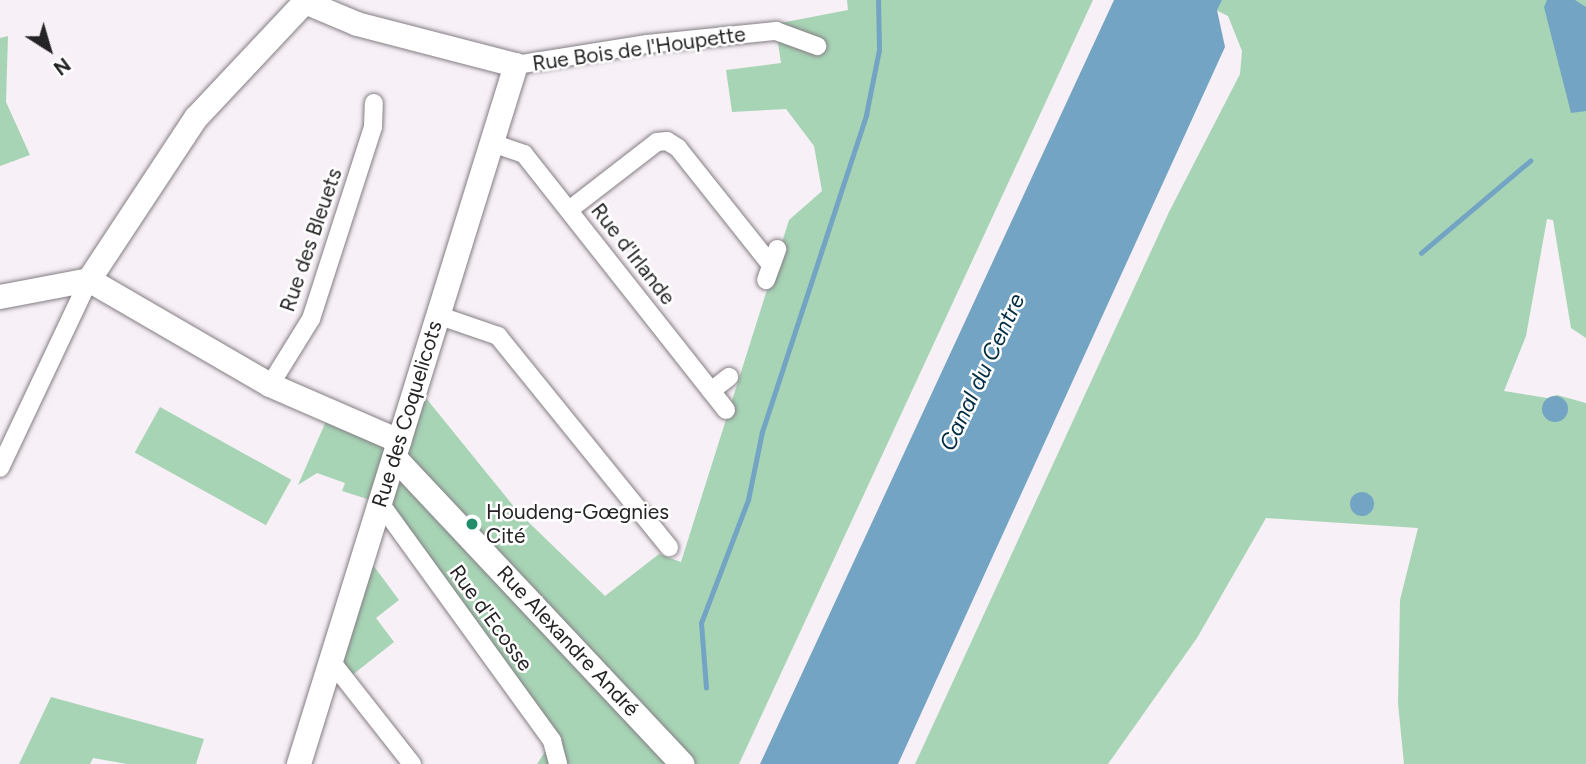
<!DOCTYPE html>
<meta charset="utf-8">
<style>
body{margin:0}
#map{position:relative;width:1586px;height:764px;overflow:hidden;background:#f7f0f6;font-family:Figtree,sans-serif}
div>[style]{position:absolute}
.green>*{inset:0;background:#a7d4b5;transform-origin:0 0}
.water>*{inset:0;background:#74a4c3}
.round{border-radius:50%}
.stream>*{height:4.5px;margin:-2.25px;padding:0 2.25px;transform-origin:2.25px;border-radius:2.25px;background:#74a4c3}
.roads{filter:drop-shadow(0 0 2px #847e84) drop-shadow(0 0 2px #847e84)}
.street>*{height:18px;margin:-9px;padding:0 9px;transform-origin:9px;border-radius:9px;background:#fff}
.secondary>*{height:24px;margin:-12px;padding:0 12px;transform-origin:12px;border-radius:12px;background:#fff}
.dots>*{width:19px;height:19px;translate:-50% -50%;box-sizing:border-box;border:4px solid #fff;border-radius:50%}
span{translate:-50% -50%;white-space:nowrap;text-align:center;line-height:1.15;-webkit-text-stroke:5px #fff;paint-order:stroke}
.street-label{font-size:21px;color:#252325}
.poi-label{font-size:21px;color:#252325}
.left{translate:0 -50%;text-align:left}
.water-label{font-size:23px;color:#022d42;font-style:italic}
.north{position:absolute;left:14px;top:14px;width:70px;height:70px;-webkit-text-stroke:5px #fff;paint-order:stroke;rotate:143deg;font-size:19px;font-weight:700;line-height:28px;text-align:center;color:#252325}
.north::after{content:'';display:block;margin:auto;width:24px;height:32px;background:#252325;clip-path:polygon(50% 0,100% 100%,50% 72%,0 100%)}
</style>
<div id="map">
<div class="green">
<div style="clip-path:polygon(847px 0,1093px 0,739px 764px,537px 764px,552px 741px,380px 503px,342px 491px,345px 483px,317px 473px,298px 485px,330px 412px,399px 441px,417px 387px,520px 514px,605px 596px,659px 554px,681px 562px,789px 220px,822px 191px,814px 146px,786px 109px,732px 112px,726px 70px,781px 63px,775px 24px,848px 10px)"></div>
<div style="clip-path:polygon(1196px 0,1586px 0,1586px 338px,1571px 328px,1553px 220px,1547px 219px,1526px 336px,1504px 391px,1547px 398px,1557px 395px,1586px 403px,1586px 764px,1404px 764px,1398px 703px,1400px 600px,1418px 528px,1266px 518px,1197px 638px,1108px 764px,915px 764px,1169px 212px,1240px 74px,1242px 51px,1228px 16px)"></div>
<div style="clip-path:polygon(8px 36px,6px 102px,30px 155px,0 166px,0 38px)"></div>
<div style="left:160px;top:407px;width:150px;height:52px;rotate:29deg"></div>
<div style="clip-path:polygon(364px 553px,399px 600px,376px 618px,394px 642px,346px 680px,331px 661px)"></div>
<div style="clip-path:polygon(51px 697px,204px 739px,196px 764px,127px 764px,93px 758px,90px 764px,19px 764px)"></div>
</div>
<div class="water">
<div style="clip-path:polygon(1114px 0,1222px 0,1217px 10px,1225px 47px,898px 764px,760px 764px)"></div>
<div style="clip-path:polygon(1547px 0,1575px 0,1586px 7px,1586px 111px,1571px 113px,1544px 7px)"></div>
<div class="round" style="left:1542px;top:396px;width:26px;height:26px"></div>
<div class="round" style="left:1350px;top:492px;width:24px;height:24px"></div>
</div>
<div class="stream">
<div style="left:1421px;top:253px;width:143px;rotate:-40.2deg"></div>
<div style="left:706px;top:688px;width:65px;rotate:-94.4deg"></div>
<div style="left:701px;top:623px;width:132px;rotate:-69.1deg"></div>
<div style="left:748px;top:500px;width:69px;rotate:-78.4deg"></div>
<div style="left:762px;top:432px;width:334px;rotate:-71.8deg"></div>
<div style="left:866px;top:115px;width:66px;rotate:-78.7deg"></div>
<div style="left:879px;top:50px;width:50px;rotate:-91.1deg"></div>
</div>
<div class="roads">
<div class="street">
<div style="left:516px;top:65px;width:133px;rotate:-9.1deg"></div>
<div style="left:647px;top:44px;width:130px;rotate:-5.8deg"></div>
<div style="left:776px;top:31px;width:44px;rotate:20.1deg"></div>
<div style="left:492px;top:143px;width:34px;rotate:19deg"></div>
<div style="left:524px;top:154px;width:326px;rotate:51.7deg"></div>
<div style="left:569px;top:210px;width:111px;rotate:-37.7deg"></div>
<div style="left:657px;top:142px;width:10px;rotate:-6deg"></div>
<div style="left:667px;top:141px;width:13px;rotate:32deg"></div>
<div style="left:678px;top:148px;width:149px;rotate:51.5deg"></div>
<div style="left:766px;top:280px;width:33px;rotate:-70deg"></div>
<div style="left:437px;top:315px;width:65px;rotate:19deg"></div>
<div style="left:498px;top:336px;width:272px;rotate:51deg"></div>
<div style="left:270px;top:385px;width:78px;rotate:-58.2deg"></div>
<div style="left:311px;top:319px;width:202px;rotate:-72.1deg"></div>
<div style="left:373px;top:127px;width:24px;rotate:-88deg"></div>
<div style="left:711px;top:391px;width:23px;rotate:-38deg"></div>
<div style="left:0;top:468px;width:208px;rotate:-64.7deg"></div>
<div style="left:380px;top:503px;width:294px;rotate:54.1deg"></div>
<div style="left:552px;top:741px;width:24px;rotate:75deg"></div>
<div style="left:331px;top:661px;width:131px;rotate:51.8deg"></div>
</div>
<div class="secondary">
<div style="left:89px;top:280px;width:194px;rotate:-56.6deg"></div>
<div style="left:196px;top:118px;width:159px;rotate:-46.8deg"></div>
<div style="left:305px;top:2px;width:56px;rotate:22.9deg"></div>
<div style="left:357px;top:24px;width:164px;rotate:14.5deg"></div>
<div style="left:516px;top:65px;width:732px;rotate:107.25deg"></div>
<div style="left:89px;top:280px;width:209px;rotate:30.1deg"></div>
<div style="left:270px;top:385px;width:141px;rotate:23.5deg"></div>
<div style="left:0;top:297px;width:91px;rotate:-10.8deg"></div>
<div style="left:395px;top:458px;width:420px;rotate:46.8deg"></div>
</div>
</div>
<div class="dots">
<div style="left:472px;top:524px;background:#228e6c"></div>
</div>
<div class="street-label">
<span style="left:639px;top:49px;rotate:-8deg">Rue Bois de l'Houpette</span>
<span style="left:311px;top:240px;rotate:-71deg">Rue des Bleuets</span>
<span style="left:633px;top:254px;rotate:52deg">Rue d'Irlande</span>
<span style="left:407px;top:414px;rotate:-73deg">Rue des Coquelicots</span>
<span style="left:491px;top:618px;rotate:54deg">Rue d'Ecosse</span>
<span style="left:568px;top:641px;rotate:47deg">Rue Alexandre André</span>
</div>
<div class="poi-label">
<span class="left" style="left:486px;top:524px">Houdeng-Gœgnies<br>Cité</span>
</div>
<div class="water-label">
<span style="left:982px;top:372px;rotate:-65deg">Canal du Centre</span>
</div>
<div class="north">N</div>
</div>
